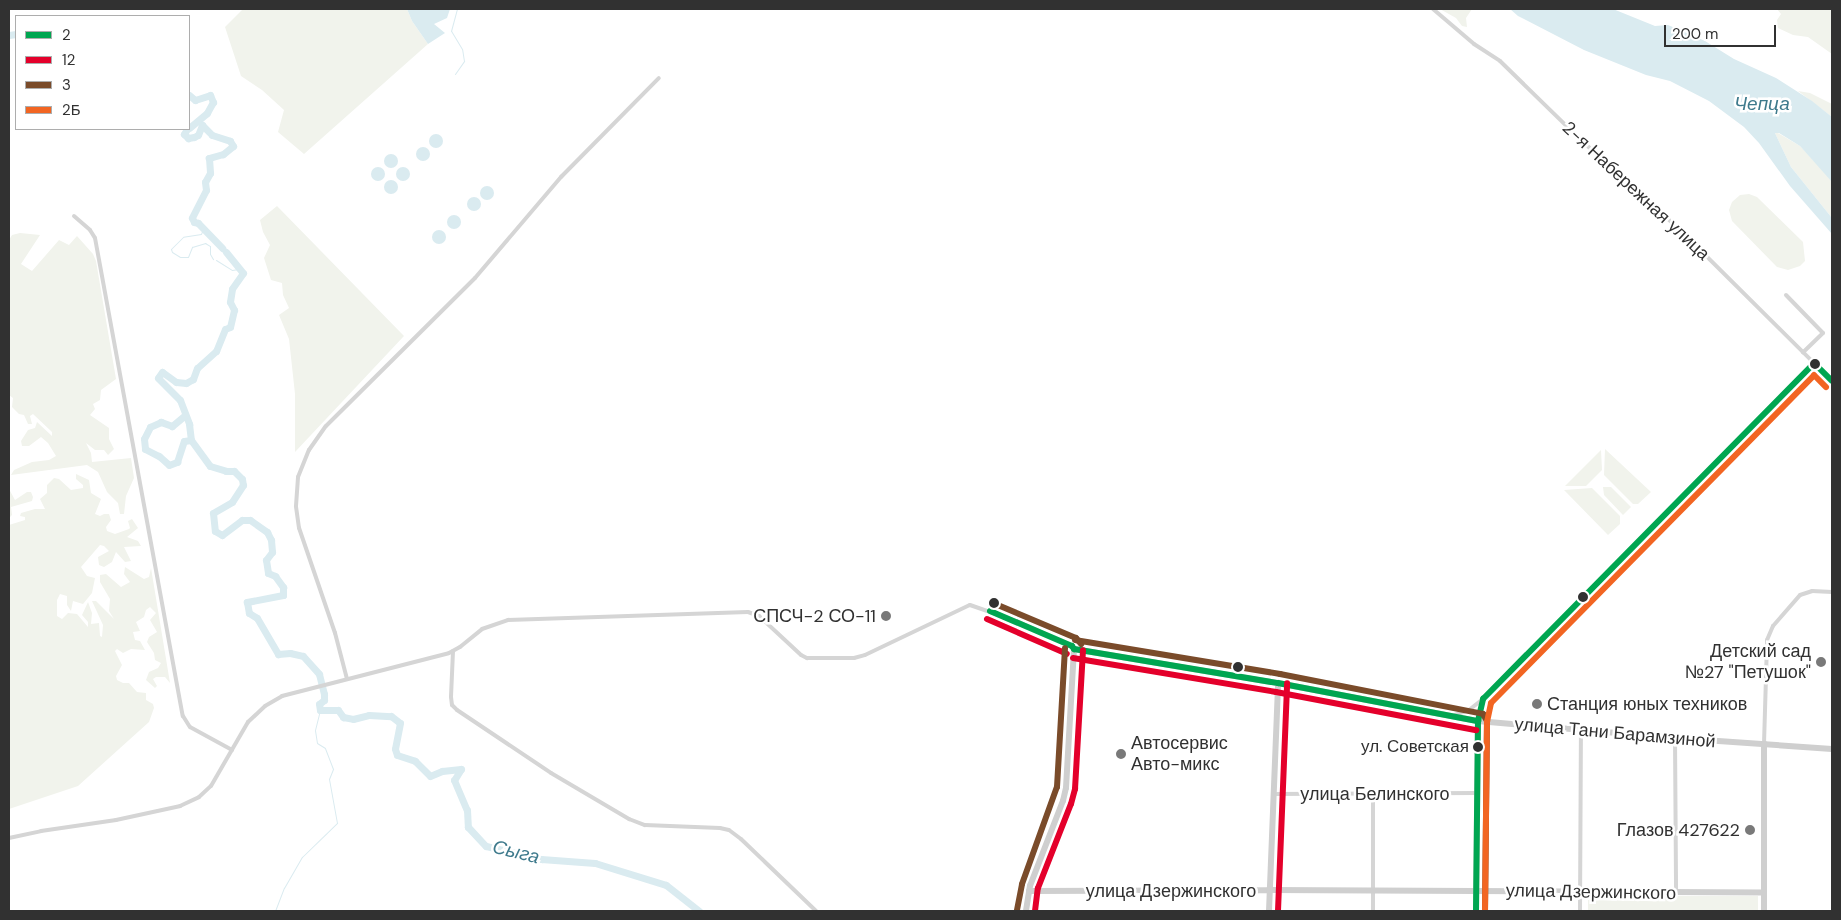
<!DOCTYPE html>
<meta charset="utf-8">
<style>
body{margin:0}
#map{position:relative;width:1841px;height:920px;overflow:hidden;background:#fff;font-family:"DM Sans",sans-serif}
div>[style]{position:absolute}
.green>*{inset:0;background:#f1f3ec;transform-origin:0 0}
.water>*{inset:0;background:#daebf0}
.round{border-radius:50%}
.stream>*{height:1px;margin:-0.5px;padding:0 0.5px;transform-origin:0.5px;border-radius:0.5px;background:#daebf0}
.river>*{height:7px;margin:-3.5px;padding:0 3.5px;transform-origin:3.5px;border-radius:3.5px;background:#daebf0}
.street>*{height:4px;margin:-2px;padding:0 2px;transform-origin:2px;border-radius:2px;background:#d5d5d5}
.secondary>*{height:5.5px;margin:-2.75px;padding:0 2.75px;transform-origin:2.75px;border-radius:2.75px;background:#cfcfcf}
.bus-1>*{height:6px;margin:-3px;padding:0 3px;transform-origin:3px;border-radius:3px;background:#00a651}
.bus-2>*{height:6px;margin:-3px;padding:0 3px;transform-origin:3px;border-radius:3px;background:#e4002b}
.bus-3>*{height:6px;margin:-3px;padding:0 3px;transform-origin:3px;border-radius:3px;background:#7a4b2a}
.bus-4>*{height:6px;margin:-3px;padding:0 3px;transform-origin:3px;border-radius:3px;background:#f26522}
.dots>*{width:14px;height:14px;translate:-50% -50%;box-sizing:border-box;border:2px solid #fff;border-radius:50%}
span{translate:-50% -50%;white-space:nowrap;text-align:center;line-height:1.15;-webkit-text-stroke:5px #fff;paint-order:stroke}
.bus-label{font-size:17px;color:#313131}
.right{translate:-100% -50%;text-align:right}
.street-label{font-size:18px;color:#313131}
.poi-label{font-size:18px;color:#313131}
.left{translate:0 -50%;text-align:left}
.water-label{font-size:19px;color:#3e7a8c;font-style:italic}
.frame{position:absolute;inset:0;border:10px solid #313131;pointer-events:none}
.legend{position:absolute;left:15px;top:15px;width:175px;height:115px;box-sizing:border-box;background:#fff;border:1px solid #adadad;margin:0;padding:6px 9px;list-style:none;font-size:15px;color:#313131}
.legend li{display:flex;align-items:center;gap:10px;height:25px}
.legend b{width:25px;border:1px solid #adadad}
.scale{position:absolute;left:1664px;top:25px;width:112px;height:22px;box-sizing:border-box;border:2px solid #313131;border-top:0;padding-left:6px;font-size:15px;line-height:18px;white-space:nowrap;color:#313131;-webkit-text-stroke:4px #fff;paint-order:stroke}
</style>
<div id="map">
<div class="green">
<div style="clip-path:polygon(243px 9px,407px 9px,412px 21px,428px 44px,304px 154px,278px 132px,284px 110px,262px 90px,241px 76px,225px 27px)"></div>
<div style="clip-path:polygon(1440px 9px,1472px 9px,1466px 18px,1467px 27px,1462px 26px,1456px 18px)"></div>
<div style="clip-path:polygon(1777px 9px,1832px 9px,1832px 54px,1808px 37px,1793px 35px,1778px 28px,1777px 20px,1781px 14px)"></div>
<div style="clip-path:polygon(1798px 91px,1810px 93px,1832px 104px,1832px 117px)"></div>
<div style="clip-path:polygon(1775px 133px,1778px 133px,1800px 146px,1828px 176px,1832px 182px,1832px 218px,1791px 167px)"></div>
<div style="clip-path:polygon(1749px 194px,1757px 197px,1803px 242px,1805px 261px,1800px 266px,1788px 270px,1777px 267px,1732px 221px,1729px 210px,1732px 202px,1740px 195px)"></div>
<div style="clip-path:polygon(277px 206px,404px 336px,295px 452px,295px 394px,289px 339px,279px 315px,289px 308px,283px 295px,282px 283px,271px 280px,264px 258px,270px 245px,263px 232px,260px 220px)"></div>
<div style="clip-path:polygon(20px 233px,40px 235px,21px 264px,32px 271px,59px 240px,69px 245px,77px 236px,93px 254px,96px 261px,116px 379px,101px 390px,100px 400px,93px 404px,95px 409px,90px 415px,109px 428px,109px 439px,114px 449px,108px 455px,104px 450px,95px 450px,86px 443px,91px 453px,92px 462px,131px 458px,134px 478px,126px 496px,124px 514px,120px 514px,118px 503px,107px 492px,98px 472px,87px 465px,11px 475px,14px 470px,32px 462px,49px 460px,56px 456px,48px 443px,41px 437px,29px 446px,22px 446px,21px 441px,28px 430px,35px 428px,37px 422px,52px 436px,52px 432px,33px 414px,30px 416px,32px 424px,28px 424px,24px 415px,19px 414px,12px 407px,13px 398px,9px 395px,9px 240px,12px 235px)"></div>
<div style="clip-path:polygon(1605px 449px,1651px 492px,1638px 504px,1633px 504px,1604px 475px)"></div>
<div style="clip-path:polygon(1601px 450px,1602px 470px,1586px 486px,1565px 486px)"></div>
<div style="clip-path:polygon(76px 474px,89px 480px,91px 493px,101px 499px,95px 514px,100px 516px,104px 514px,109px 514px,111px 520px,106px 527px,107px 531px,115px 534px,129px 529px,130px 528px,128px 521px,132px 519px,138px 528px,127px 537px,138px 541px,141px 546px,124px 547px,131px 561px,125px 562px,116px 552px,112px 562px,104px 567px,99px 565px,98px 557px,109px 551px,104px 546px,100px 545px,81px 567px,87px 576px,95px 578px,92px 593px,83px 604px,73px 601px,71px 611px,67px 605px,67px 596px,60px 594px,57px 600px,57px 616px,62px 619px,68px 613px,77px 614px,88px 627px,88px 622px,82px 615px,88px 602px,92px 613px,91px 624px,99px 623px,100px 636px,102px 637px,103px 625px,92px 601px,96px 601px,114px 619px,109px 611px,110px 599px,100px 582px,100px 575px,106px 574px,121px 587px,130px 582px,124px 574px,125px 567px,144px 579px,149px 577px,151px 568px,170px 683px,165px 677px,156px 677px,153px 679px,157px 686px,155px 688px,146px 680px,149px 672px,158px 668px,161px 663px,155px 660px,154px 653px,147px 642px,149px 637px,157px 632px,150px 620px,156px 613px,150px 607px,146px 610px,144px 617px,136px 622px,140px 631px,133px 632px,135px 640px,140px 641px,145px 650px,131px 649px,123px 653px,117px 649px,115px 651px,122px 665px,116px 676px,117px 680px,123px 683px,129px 683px,137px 692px,146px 693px,146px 700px,153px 704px,154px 708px,149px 722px,78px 786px,9px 809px,9px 525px,25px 520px,25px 517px,20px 516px,21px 513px,35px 509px,45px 509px,40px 499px,47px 493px,47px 485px,54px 478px,59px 479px,71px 490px,83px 488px,83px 485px,76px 479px)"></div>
<div style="clip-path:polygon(1603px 487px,1611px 487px,1631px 507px,1623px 515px,1604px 495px)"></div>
<div style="clip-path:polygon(1592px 488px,1620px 516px,1620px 524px,1608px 535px,1564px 490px)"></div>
<div style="clip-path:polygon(9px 489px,15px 500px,27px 492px,31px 492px,33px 497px,32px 501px,11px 507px,12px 515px,9px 518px)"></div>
<div style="left:1588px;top:896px;width:170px;height:15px"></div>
</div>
<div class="water">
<div style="clip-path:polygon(407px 9px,450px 9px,447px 18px,434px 24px,445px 33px,428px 44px,412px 21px)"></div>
<div style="clip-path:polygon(1510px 9px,1613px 9px,1655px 26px,1668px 25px,1705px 41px,1734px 59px,1776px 78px,1812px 101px,1832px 117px,1832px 182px,1800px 146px,1779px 133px,1775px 133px,1791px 167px,1832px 218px,1832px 234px,1790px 186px,1759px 143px,1744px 127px,1709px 101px,1670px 81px,1646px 75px,1584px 50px,1518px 16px)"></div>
<div class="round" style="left:429px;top:134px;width:14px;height:14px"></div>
<div class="round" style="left:416px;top:147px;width:14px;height:14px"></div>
<div class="round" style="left:384px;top:154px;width:14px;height:14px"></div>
<div class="round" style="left:396px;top:167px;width:14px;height:14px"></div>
<div class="round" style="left:371px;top:167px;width:14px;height:14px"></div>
<div class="round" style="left:384px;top:180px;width:14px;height:14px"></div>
<div class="round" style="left:480px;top:186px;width:14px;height:14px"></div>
<div class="round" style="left:467px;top:197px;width:14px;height:14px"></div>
<div class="round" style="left:447px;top:215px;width:14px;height:14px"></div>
<div class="round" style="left:432px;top:230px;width:14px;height:14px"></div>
</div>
<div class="stream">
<div style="left:455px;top:74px;width:16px;rotate:-55deg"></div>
<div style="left:464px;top:61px;width:12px;rotate:-99deg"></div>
<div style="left:462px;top:49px;width:21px;rotate:-121deg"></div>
<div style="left:451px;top:31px;width:23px;rotate:-75deg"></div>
<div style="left:203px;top:229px;width:5px;rotate:112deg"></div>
<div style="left:201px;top:234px;width:18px;rotate:171deg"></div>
<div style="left:183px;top:237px;width:17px;rotate:135deg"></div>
<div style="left:171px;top:249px;width:3px;rotate:72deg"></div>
<div style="left:172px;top:252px;width:9px;rotate:32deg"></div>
<div style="left:180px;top:257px;width:8px"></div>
<div style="left:188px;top:257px;width:11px;rotate:-68deg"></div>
<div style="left:192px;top:247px;width:14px;rotate:-17deg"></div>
<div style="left:205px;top:243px;width:6px;rotate:31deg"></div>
<div style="left:210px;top:246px;width:8px;rotate:90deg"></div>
<div style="left:210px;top:254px;width:6px;rotate:59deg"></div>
<div style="left:216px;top:260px;width:19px;rotate:32deg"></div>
<div style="left:232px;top:270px;width:6px;rotate:-9deg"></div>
<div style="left:275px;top:911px;width:25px;rotate:-69deg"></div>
<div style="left:284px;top:888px;width:36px;rotate:-60deg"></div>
<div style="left:302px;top:857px;width:49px;rotate:-44.2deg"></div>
<div style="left:337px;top:823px;width:45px;rotate:-100.3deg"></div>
<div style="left:329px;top:779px;width:11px;rotate:-68deg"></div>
<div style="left:333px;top:769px;width:22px;rotate:-111deg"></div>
<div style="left:325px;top:748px;width:9px;rotate:-148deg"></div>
<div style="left:317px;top:743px;width:13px;rotate:-99deg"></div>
<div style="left:315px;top:730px;width:21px;rotate:-76deg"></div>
</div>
<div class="river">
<div style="left:9px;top:35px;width:7px;rotate:-8deg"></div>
<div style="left:189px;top:95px;width:8px;rotate:40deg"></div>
<div style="left:195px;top:100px;width:16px;rotate:-18deg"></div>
<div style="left:210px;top:95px;width:8px;rotate:67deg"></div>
<div style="left:213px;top:102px;width:13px;rotate:119deg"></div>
<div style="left:207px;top:113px;width:23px;rotate:140deg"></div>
<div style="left:187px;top:129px;width:6px;rotate:121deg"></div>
<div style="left:184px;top:134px;width:6px;rotate:45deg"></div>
<div style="left:188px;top:138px;width:6px;rotate:-9deg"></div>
<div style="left:194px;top:137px;width:4px;rotate:-27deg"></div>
<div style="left:198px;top:135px;width:11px;rotate:-68deg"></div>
<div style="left:202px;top:125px;width:14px;rotate:45deg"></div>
<div style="left:212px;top:135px;width:19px;rotate:18deg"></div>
<div style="left:230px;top:141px;width:6px;rotate:59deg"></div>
<div style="left:233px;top:146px;width:13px;rotate:141deg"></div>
<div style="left:223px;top:154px;width:15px;rotate:164deg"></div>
<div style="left:209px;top:158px;width:15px;rotate:86deg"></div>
<div style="left:210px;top:173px;width:10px;rotate:119deg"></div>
<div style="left:205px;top:182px;width:8px;rotate:83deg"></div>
<div style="left:206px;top:190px;width:31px;rotate:117deg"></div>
<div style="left:192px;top:218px;width:4px;rotate:63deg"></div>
<div style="left:194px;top:222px;width:4px;rotate:14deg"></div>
<div style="left:198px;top:223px;width:35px;rotate:46deg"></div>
<div style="left:226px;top:252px;width:27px;rotate:51deg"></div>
<div style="left:243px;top:273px;width:19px;rotate:125deg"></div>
<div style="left:232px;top:289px;width:13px;rotate:99deg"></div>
<div style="left:230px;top:302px;width:9px;rotate:63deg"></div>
<div style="left:234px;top:310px;width:17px;rotate:103deg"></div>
<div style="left:230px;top:327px;width:5px;rotate:158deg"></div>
<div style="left:225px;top:329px;width:24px;rotate:112deg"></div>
<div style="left:216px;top:351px;width:25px;rotate:138deg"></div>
<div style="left:197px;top:368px;width:12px;rotate:110deg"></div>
<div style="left:193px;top:379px;width:8px;rotate:150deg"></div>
<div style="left:186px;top:383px;width:10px;rotate:-174deg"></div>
<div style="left:176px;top:382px;width:17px;rotate:-144deg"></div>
<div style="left:162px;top:372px;width:7px;rotate:124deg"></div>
<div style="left:158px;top:378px;width:31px;rotate:45deg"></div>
<div style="left:180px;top:400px;width:26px;rotate:69deg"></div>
<div style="left:189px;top:424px;width:16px;rotate:83deg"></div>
<div style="left:191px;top:440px;width:32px;rotate:54deg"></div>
<div style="left:210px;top:466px;width:17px;rotate:17deg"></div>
<div style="left:226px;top:471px;width:8px"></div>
<div style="left:234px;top:471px;width:11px;rotate:45deg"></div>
<div style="left:242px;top:479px;width:6px;rotate:81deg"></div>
<div style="left:243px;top:485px;width:20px;rotate:123deg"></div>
<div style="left:232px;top:502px;width:22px;rotate:150deg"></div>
<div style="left:213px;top:513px;width:18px;rotate:84deg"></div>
<div style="left:215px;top:531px;width:8px;rotate:30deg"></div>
<div style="left:222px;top:535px;width:25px;rotate:-37deg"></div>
<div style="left:242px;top:520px;width:8px"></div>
<div style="left:250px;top:520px;width:21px;rotate:35deg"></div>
<div style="left:267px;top:532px;width:9px;rotate:63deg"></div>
<div style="left:271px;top:540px;width:12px;rotate:85deg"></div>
<div style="left:272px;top:552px;width:10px;rotate:127deg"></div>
<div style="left:266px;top:560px;width:13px;rotate:81deg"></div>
<div style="left:268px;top:573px;width:8px;rotate:23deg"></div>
<div style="left:275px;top:576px;width:14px;rotate:54deg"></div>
<div style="left:283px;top:587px;width:8px;rotate:90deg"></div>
<div style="left:283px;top:595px;width:37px;rotate:169deg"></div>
<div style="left:247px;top:602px;width:11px;rotate:80deg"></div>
<div style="left:249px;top:613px;width:9px;rotate:32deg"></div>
<div style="left:257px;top:618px;width:42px;rotate:59.7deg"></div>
<div style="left:278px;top:654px;width:12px;rotate:-5deg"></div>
<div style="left:290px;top:653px;width:13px;rotate:13deg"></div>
<div style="left:303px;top:656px;width:24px;rotate:48deg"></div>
<div style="left:319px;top:674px;width:21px;rotate:76deg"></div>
<div style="left:324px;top:694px;width:6px;rotate:90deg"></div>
<div style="left:324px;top:700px;width:6px;rotate:141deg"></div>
<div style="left:319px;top:704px;width:6px;rotate:81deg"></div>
<div style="left:320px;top:710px;width:18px"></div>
<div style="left:338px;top:710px;width:9px;rotate:54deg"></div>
<div style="left:343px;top:717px;width:10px;rotate:11deg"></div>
<div style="left:353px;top:719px;width:16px;rotate:-14deg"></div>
<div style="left:369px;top:715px;width:22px;rotate:3deg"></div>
<div style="left:391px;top:716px;width:11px;rotate:38deg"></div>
<div style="left:400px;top:723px;width:26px;rotate:101deg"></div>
<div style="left:395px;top:749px;width:6px;rotate:72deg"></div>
<div style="left:397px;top:755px;width:19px;rotate:18deg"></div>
<div style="left:415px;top:761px;width:21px;rotate:45deg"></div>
<div style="left:430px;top:776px;width:13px;rotate:-23deg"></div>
<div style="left:442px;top:771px;width:19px;rotate:-6deg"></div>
<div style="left:461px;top:769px;width:13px;rotate:122deg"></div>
<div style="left:454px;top:780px;width:33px;rotate:67deg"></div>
<div style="left:467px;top:810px;width:17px;rotate:87deg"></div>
<div style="left:468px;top:827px;width:26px;rotate:47deg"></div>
<div style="left:486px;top:846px;width:57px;rotate:13.3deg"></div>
<div style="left:541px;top:859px;width:54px;rotate:4.2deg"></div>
<div style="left:595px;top:863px;width:74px;rotate:17.2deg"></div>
<div style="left:666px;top:885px;width:42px;rotate:38.2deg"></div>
<div style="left:184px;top:416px;width:16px;rotate:140deg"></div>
<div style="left:172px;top:426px;width:12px;rotate:-160deg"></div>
<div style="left:161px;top:422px;width:12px;rotate:156deg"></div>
<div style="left:150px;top:427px;width:13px;rotate:117deg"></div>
<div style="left:144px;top:439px;width:10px;rotate:84deg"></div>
<div style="left:145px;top:449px;width:16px;rotate:27deg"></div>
<div style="left:159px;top:456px;width:13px;rotate:42deg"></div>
<div style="left:169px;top:465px;width:9px;rotate:-21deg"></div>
<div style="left:177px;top:462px;width:22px;rotate:-72deg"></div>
<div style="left:184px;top:441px;width:7px;rotate:-8deg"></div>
</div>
<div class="street">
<div style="left:1433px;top:9px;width:54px;rotate:40.5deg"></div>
<div style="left:1474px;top:44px;width:31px;rotate:33deg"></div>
<div style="left:1500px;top:61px;width:115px;rotate:44.3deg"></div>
<div style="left:1582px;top:141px;width:128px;rotate:42.2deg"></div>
<div style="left:1677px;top:227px;width:218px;rotate:44.8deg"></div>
<div style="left:74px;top:216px;width:21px;rotate:41deg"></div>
<div style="left:90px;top:230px;width:9px;rotate:58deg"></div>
<div style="left:95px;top:238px;width:486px;rotate:79.6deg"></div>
<div style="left:183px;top:716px;width:13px;rotate:58deg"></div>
<div style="left:190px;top:727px;width:48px;rotate:28.7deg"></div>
<div style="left:1786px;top:295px;width:53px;rotate:45.8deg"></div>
<div style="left:1823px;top:333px;width:28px;rotate:136deg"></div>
<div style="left:453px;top:651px;width:46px;rotate:92.5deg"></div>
<div style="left:451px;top:697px;width:8px;rotate:83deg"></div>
<div style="left:452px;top:705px;width:7px;rotate:45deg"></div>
<div style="left:457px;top:710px;width:113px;rotate:33.8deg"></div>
<div style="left:551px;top:773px;width:91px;rotate:30.5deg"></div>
<div style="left:629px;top:819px;width:17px;rotate:21deg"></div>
<div style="left:645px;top:825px;width:75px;rotate:2.3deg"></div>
<div style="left:720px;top:828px;width:9px;rotate:13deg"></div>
<div style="left:729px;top:830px;width:15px;rotate:37deg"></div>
<div style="left:741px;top:839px;width:104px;rotate:43.8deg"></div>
<div style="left:347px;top:679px;width:48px;rotate:-104.6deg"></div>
<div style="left:335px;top:633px;width:111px;rotate:-108.9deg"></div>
<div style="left:299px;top:528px;width:22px;rotate:-98deg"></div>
<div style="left:296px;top:506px;width:29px;rotate:-86deg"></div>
<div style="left:298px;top:477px;width:29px;rotate:-68deg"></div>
<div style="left:309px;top:450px;width:29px;rotate:-55deg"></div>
<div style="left:326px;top:426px;width:210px;rotate:-44.8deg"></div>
<div style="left:475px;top:278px;width:133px;rotate:-49.6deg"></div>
<div style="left:561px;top:177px;width:139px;rotate:-45.3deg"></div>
<div style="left:1455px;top:715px;width:15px;rotate:-20deg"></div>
<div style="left:1469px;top:710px;width:18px;rotate:-38deg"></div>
<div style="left:1478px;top:721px;width:23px;rotate:-77deg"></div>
<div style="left:1483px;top:699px;width:472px;rotate:-45.4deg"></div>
<div style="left:1675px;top:738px;width:154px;rotate:89.6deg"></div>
<div style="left:1764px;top:744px;width:104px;rotate:-88.3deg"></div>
<div style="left:1767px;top:640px;width:15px;rotate:-67deg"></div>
<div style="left:1773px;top:626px;width:41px;rotate:-48.9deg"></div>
<div style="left:1800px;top:595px;width:13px;rotate:-18deg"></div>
<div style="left:1812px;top:591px;width:20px;rotate:3deg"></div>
<div style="left:1273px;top:794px;width:204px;rotate:-0.3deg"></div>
<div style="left:9px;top:838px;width:33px;rotate:-12deg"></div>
<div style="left:41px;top:831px;width:76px;rotate:-8.3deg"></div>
<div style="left:116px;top:820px;width:66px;rotate:-12.3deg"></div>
<div style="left:180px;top:806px;width:21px;rotate:-25deg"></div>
<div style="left:199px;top:797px;width:16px;rotate:-43deg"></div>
<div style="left:211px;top:786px;width:74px;rotate:-60deg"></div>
<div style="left:248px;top:722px;width:23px;rotate:-43deg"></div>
<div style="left:265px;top:706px;width:20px;rotate:-30deg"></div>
<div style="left:282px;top:696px;width:172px;rotate:-14.4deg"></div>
<div style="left:449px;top:653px;width:13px;rotate:-29deg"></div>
<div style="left:460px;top:647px;width:28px;rotate:-39deg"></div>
<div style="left:482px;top:629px;width:28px;rotate:-19deg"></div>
<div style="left:508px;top:620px;width:240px;rotate:-1.9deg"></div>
<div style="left:748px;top:612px;width:12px;rotate:20deg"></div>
<div style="left:759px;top:616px;width:57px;rotate:42.9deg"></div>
<div style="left:801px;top:655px;width:7px;rotate:27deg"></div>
<div style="left:807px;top:658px;width:47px"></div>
<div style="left:854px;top:658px;width:11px;rotate:-15deg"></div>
<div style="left:865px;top:655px;width:116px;rotate:-25.5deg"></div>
<div style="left:970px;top:605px;width:49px;rotate:19.2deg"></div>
<div style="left:1016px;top:621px;width:61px;rotate:24.1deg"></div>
<div style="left:1072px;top:646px;width:4px;rotate:56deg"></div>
<div style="left:1373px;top:911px;width:117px;rotate:-90deg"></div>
<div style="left:1580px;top:911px;width:181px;rotate:-89.7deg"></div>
</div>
<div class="secondary">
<div style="left:1029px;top:891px;width:240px;rotate:-0.2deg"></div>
<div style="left:1269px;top:890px;width:495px;rotate:0.3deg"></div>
<div style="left:1026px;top:911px;width:25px;rotate:-81deg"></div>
<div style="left:1030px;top:886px;width:91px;rotate:-68.8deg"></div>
<div style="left:1063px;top:801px;width:13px;rotate:-77deg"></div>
<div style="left:1066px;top:788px;width:139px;rotate:-86.7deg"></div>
<div style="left:1074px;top:649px;width:207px;rotate:9.5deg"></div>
<div style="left:1278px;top:683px;width:204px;rotate:10.8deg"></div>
<div style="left:1478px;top:721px;width:198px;rotate:4.9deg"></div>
<div style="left:1675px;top:738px;width:157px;rotate:4deg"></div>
<div style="left:1269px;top:911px;width:228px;rotate:-87.7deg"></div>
<div style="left:1476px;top:911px;width:190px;rotate:-89.4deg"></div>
<div style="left:1764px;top:911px;width:167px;rotate:-90deg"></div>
</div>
<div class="bus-1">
<div style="left:990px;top:611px;width:89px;rotate:23.1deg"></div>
<div style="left:1072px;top:646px;width:4px;rotate:56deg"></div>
<div style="left:1074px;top:649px;width:207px;rotate:9.5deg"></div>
<div style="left:1278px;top:683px;width:204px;rotate:10.8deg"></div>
<div style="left:1476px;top:911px;width:190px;rotate:-89.4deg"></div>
<div style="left:1478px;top:721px;width:23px;rotate:-77deg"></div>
<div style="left:1483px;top:699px;width:472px;rotate:-45.4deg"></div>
<div style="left:1814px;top:363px;width:25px;rotate:45deg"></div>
</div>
<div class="bus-2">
<div style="left:987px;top:619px;width:87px;rotate:23.6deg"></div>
<div style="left:1073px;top:658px;width:206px;rotate:9.5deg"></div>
<div style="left:1276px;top:692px;width:204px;rotate:10.8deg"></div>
<div style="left:1035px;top:911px;width:23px;rotate:-83deg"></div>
<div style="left:1038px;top:888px;width:90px;rotate:-68.6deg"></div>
<div style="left:1071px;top:804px;width:16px;rotate:-75deg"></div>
<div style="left:1075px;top:789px;width:139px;rotate:-86.7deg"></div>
<div style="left:1278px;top:911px;width:228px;rotate:-87.7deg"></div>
</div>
<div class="bus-3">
<div style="left:993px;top:603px;width:90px;rotate:22.9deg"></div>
<div style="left:1076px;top:638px;width:8px;rotate:50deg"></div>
<div style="left:1075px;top:640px;width:208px;rotate:9.4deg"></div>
<div style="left:1280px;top:674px;width:207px;rotate:11.1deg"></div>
<div style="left:1483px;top:714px;width:8px;rotate:60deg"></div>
<div style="left:1487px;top:721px;width:190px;rotate:90.6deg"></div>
<div style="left:1017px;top:910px;width:26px;rotate:-79deg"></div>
<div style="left:1022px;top:884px;width:103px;rotate:-70.2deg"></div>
<div style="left:1057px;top:787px;width:139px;rotate:-86.7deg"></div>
</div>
<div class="bus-4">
<div style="left:1485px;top:911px;width:189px;rotate:-89.4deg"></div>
<div style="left:1487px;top:722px;width:19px;rotate:-78deg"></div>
<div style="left:1491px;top:703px;width:460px;rotate:-45.4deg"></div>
<div style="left:1814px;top:375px;width:17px;rotate:45deg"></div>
</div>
<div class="dots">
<div style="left:1815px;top:364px;background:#313131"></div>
<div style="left:1583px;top:597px;background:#313131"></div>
<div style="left:994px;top:603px;background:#313131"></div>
<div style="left:886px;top:616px;background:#797979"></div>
<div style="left:1821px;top:662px;background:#797979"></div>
<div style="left:1238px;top:667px;background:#313131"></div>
<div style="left:1537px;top:704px;background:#797979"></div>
<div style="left:1478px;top:747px;background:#313131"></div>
<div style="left:1121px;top:754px;background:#797979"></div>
<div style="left:1750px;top:830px;background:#797979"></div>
</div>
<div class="bus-label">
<span class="right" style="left:1469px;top:747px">ул. Советская</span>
</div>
<div class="street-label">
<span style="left:1636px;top:191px;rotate:43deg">2-я Набережная улица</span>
<span style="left:1615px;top:733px;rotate:5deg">улица Тани Барамзиной</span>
<span style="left:1375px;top:794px">улица Белинского</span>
<span style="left:1171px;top:891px">улица Дзержинского</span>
<span style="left:1591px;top:892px;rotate:1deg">улица Дзержинского</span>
</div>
<div class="poi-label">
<span class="right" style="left:876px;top:616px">СПСЧ-2 СО-11</span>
<span class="right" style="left:1811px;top:662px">Детский сад<br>№27 "Петушок"</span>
<span class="left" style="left:1547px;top:704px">Станция юных техников</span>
<span class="left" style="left:1131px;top:754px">Автосервис<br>Авто-микс</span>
<span class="right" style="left:1740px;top:830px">Глазов 427622</span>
</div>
<div class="water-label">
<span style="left:1762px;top:104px">Чепца</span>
<span style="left:516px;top:852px;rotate:14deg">Сыга</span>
</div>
<div class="frame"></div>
<ul class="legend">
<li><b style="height:6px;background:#00a651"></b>2</li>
<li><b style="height:6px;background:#e4002b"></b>12</li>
<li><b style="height:6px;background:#7a4b2a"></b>3</li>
<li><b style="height:6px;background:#f26522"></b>2Б</li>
</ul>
<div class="scale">200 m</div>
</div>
